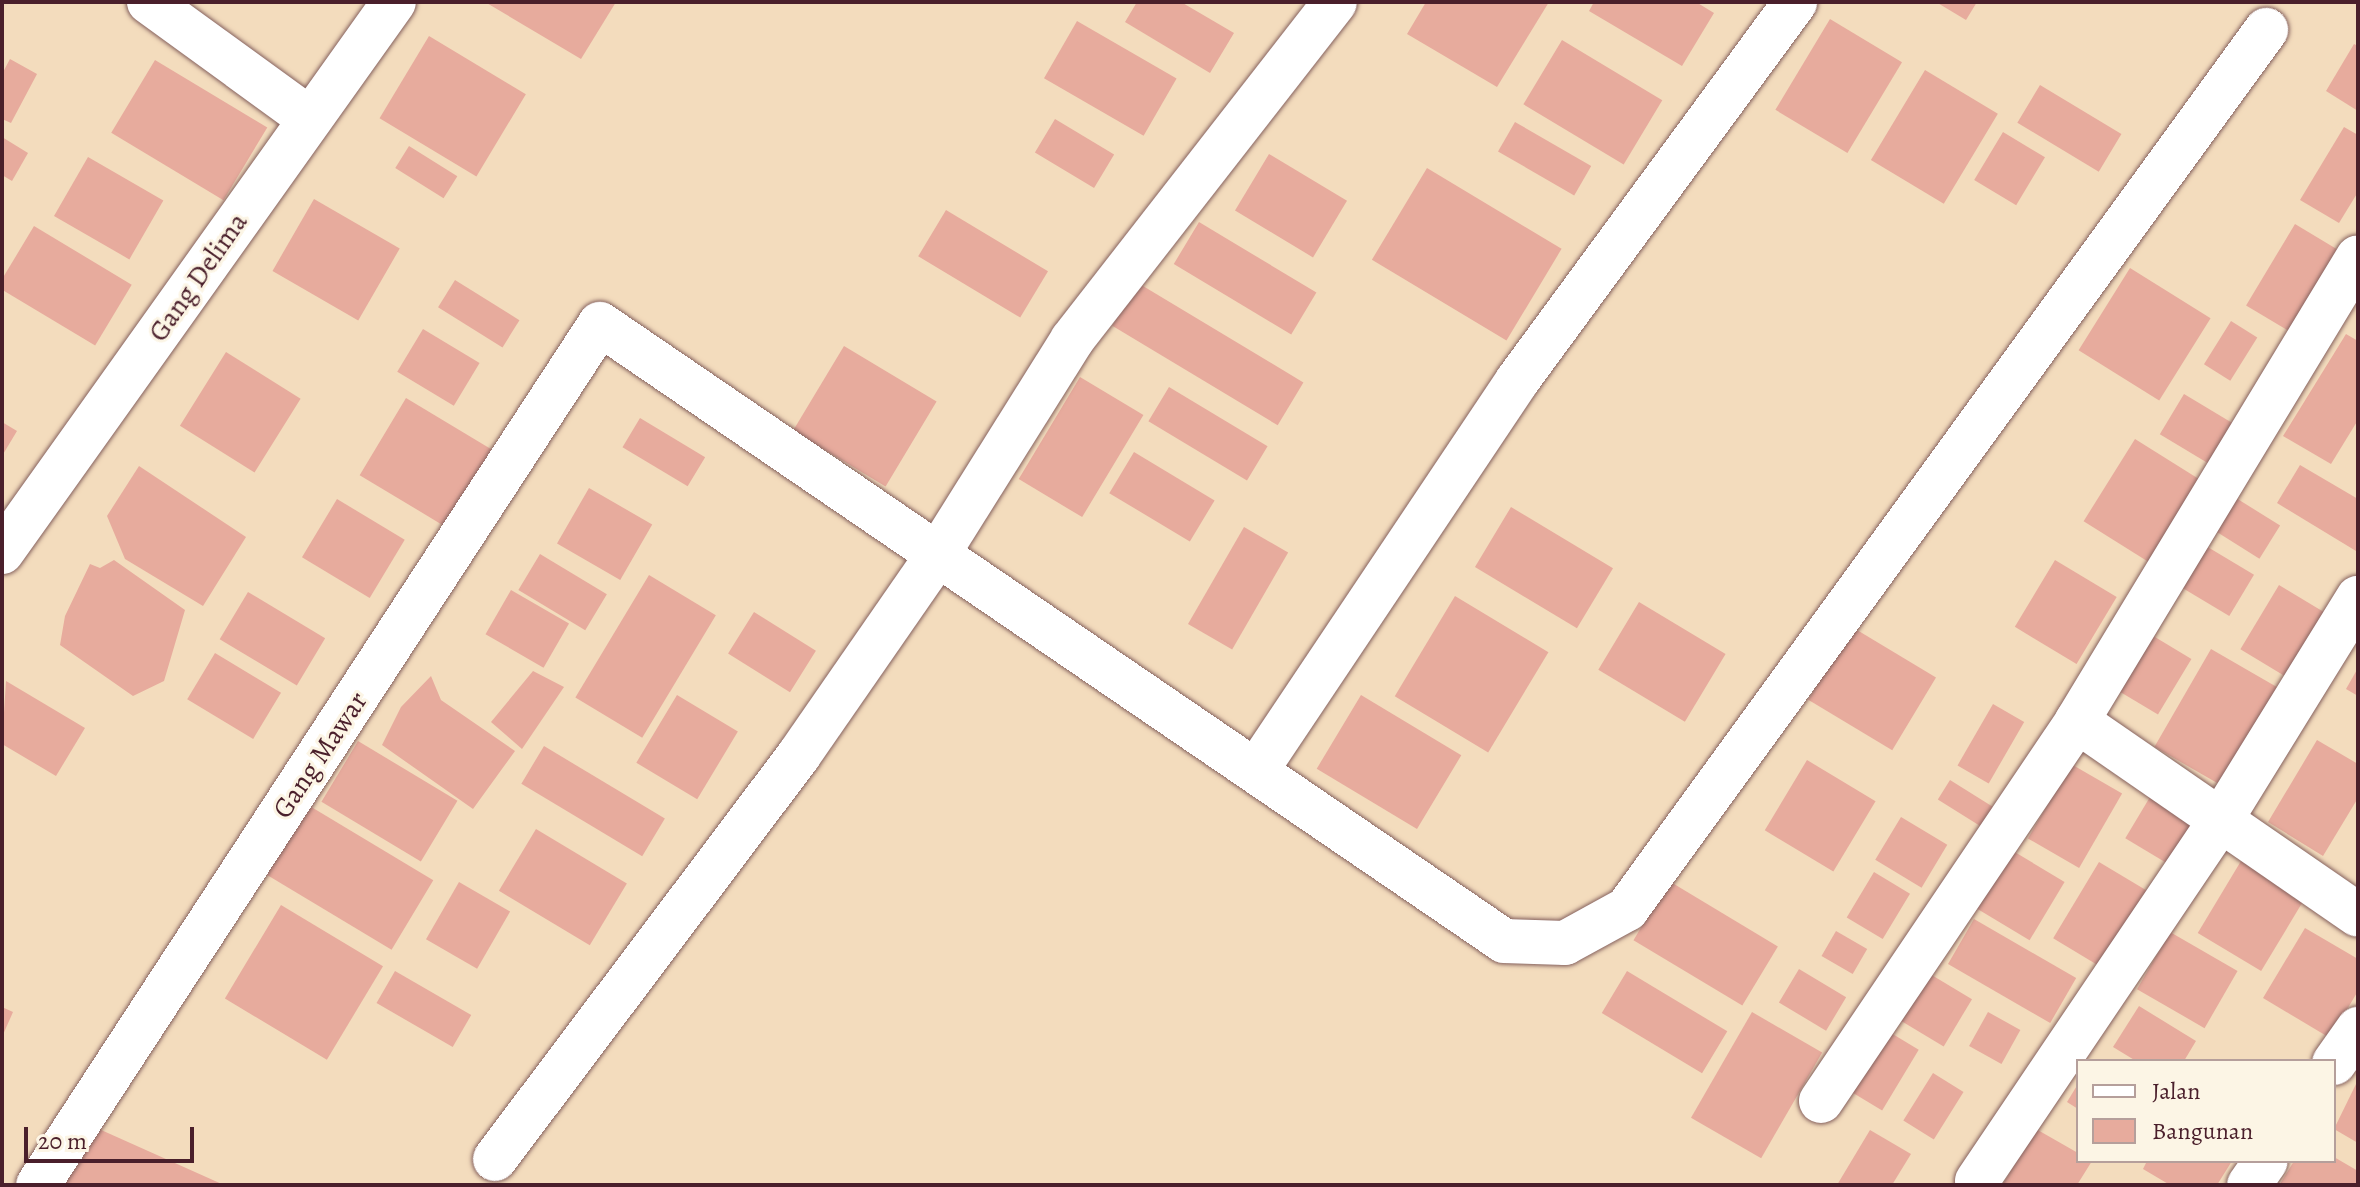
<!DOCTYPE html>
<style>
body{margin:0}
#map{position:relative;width:2360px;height:1187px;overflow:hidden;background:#f3dcbd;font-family:Alegreya,serif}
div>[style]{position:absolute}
.building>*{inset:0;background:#e7ab9d;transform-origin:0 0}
.roads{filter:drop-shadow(0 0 2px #85615e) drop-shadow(0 0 2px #85615e)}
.minor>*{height:44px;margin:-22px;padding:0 22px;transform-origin:22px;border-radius:22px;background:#fff}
span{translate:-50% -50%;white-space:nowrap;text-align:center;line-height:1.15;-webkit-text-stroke:6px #fcf5e5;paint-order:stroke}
.street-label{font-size:28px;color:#4a1f2b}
.frame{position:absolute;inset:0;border:4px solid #4a1f2b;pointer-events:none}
.legend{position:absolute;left:2076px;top:1059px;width:260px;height:104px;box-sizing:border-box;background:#fcf5e5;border:2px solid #b59f9b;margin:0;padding:10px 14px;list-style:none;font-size:24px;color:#4a1f2b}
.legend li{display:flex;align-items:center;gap:16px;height:40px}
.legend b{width:40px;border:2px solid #b59f9b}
.scale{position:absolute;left:24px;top:1127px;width:170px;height:36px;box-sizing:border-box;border:4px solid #4a1f2b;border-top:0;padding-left:10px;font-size:24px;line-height:28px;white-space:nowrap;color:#4a1f2b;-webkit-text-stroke:6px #fcf5e5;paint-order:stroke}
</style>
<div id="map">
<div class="building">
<div style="clip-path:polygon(485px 2px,616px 2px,581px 59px)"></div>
<div style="clip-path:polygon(1137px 2px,1181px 2px,1234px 33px,1210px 73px,1125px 22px)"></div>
<div style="clip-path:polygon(1426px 2px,1549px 2px,1497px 87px,1407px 34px)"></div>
<div style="clip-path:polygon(1594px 2px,1696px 2px,1714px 13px,1682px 66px,1589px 11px)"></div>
<div style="clip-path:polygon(1936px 2px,1977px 2px,1966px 20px)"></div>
<div style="left:1830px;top:19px;width:84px;height:106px;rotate:31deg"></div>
<div style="left:1077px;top:21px;width:115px;height:66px;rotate:30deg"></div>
<div style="left:429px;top:36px;width:113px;height:96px;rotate:31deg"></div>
<div style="left:1562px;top:40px;width:117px;height:75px;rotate:31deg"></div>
<div style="clip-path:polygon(2354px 44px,2358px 46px,2358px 111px,2326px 91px)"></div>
<div style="clip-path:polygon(10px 59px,37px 74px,11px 123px,2px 119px,2px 74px)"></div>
<div style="left:155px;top:60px;width:131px;height:85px;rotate:31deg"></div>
<div style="left:1925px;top:70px;width:85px;height:105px;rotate:31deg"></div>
<div style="left:2040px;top:85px;width:95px;height:44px;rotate:31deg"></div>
<div style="left:1055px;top:119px;width:69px;height:39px;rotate:31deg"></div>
<div style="left:1515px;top:122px;width:88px;height:34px;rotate:30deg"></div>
<div style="clip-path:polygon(2344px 127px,2358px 135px,2358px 192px,2339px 223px,2300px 200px)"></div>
<div style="left:2003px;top:132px;width:49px;height:56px;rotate:31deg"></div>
<div style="clip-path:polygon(2px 137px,28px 153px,12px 181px,2px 175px)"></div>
<div style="left:409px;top:146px;width:57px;height:26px;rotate:32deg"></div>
<div style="left:1269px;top:154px;width:91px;height:66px;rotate:31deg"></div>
<div style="left:88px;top:157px;width:87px;height:68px;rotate:30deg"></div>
<div style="left:1427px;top:168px;width:157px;height:107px;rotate:31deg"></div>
<div style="left:314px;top:199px;width:99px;height:83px;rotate:30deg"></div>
<div style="left:946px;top:210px;width:119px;height:54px;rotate:31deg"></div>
<div style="left:1199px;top:222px;width:137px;height:49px;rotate:31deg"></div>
<div style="left:2295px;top:224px;width:49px;height:95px;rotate:31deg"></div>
<div style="left:34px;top:226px;width:114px;height:71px;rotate:31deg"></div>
<div style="left:2130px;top:268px;width:95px;height:97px;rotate:32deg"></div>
<div style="left:455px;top:280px;width:76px;height:32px;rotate:32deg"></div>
<div style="left:1138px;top:283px;width:193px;height:50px;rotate:31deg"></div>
<div style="left:2231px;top:321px;width:31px;height:51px;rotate:32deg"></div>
<div style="left:423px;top:329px;width:66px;height:50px;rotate:31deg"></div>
<div style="clip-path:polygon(2346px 334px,2358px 341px,2358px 420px,2331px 464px,2283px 436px)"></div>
<div style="left:844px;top:346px;width:108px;height:99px;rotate:31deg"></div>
<div style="left:226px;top:352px;width:88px;height:87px;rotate:32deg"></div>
<div style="left:1080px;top:377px;width:74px;height:119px;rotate:31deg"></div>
<div style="left:1169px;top:387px;width:115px;height:40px;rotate:31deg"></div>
<div style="left:2184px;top:394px;width:69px;height:47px;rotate:31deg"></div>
<div style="left:406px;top:398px;width:100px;height:90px;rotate:31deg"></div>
<div style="left:640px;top:418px;width:76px;height:34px;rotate:31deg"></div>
<div style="clip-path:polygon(2px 422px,17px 431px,2px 456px)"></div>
<div style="left:2135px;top:439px;width:80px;height:97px;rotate:32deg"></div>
<div style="left:1134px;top:452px;width:94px;height:48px;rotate:31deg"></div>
<div style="clip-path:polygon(2300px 465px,2358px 499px,2356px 551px,2277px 503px)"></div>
<div style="clip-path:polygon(139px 466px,246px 537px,203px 606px,125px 559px,107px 516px)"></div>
<div style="left:589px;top:488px;width:73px;height:64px;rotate:30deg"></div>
<div style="left:2236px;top:498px;width:52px;height:39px;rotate:32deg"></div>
<div style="left:337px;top:499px;width:79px;height:68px;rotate:31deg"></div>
<div style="left:1511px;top:507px;width:119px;height:70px;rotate:31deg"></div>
<div style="left:1244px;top:527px;width:51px;height:112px;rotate:30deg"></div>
<div style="left:2206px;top:546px;width:56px;height:48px;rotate:31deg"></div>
<div style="left:540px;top:554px;width:78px;height:42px;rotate:31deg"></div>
<div style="clip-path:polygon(114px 560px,185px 610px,164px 681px,133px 696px,60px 645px,65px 616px,90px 564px,100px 568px)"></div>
<div style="left:2055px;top:560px;width:72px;height:78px;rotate:31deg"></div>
<div style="left:649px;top:575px;width:78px;height:143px;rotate:31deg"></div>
<div style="left:2279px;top:585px;width:61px;height:75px;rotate:31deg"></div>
<div style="left:511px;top:590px;width:67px;height:51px;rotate:30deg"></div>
<div style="left:248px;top:592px;width:90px;height:55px;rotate:31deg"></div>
<div style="left:1455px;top:596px;width:109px;height:117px;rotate:31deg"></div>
<div style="left:1639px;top:602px;width:101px;height:79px;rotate:31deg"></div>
<div style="left:754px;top:612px;width:73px;height:49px;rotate:32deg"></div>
<div style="left:1852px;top:627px;width:98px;height:85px;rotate:31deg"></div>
<div style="left:2140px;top:628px;width:60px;height:65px;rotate:31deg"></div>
<div style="left:2211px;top:649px;width:81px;height:113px;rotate:30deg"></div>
<div style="left:215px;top:653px;width:77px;height:54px;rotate:31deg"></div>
<div style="clip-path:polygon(2358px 668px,2358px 696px,2346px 689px)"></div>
<div style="clip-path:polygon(533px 671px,564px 687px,522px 749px,491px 722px)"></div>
<div style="clip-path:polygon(431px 676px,441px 700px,515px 751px,473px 809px,382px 745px,401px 707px)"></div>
<div style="clip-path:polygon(6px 681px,85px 728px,56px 776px,2px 744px)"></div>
<div style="left:677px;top:695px;width:71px;height:79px;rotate:31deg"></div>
<div style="left:1361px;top:695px;width:117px;height:86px;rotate:31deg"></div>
<div style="left:1993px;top:704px;width:36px;height:71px;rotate:30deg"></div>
<div style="clip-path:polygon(2317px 740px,2358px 764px,2358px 798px,2323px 856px,2268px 822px)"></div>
<div style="left:358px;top:741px;width:116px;height:71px;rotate:31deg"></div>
<div style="left:544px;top:746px;width:141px;height:44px;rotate:31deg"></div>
<div style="left:1807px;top:760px;width:80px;height:82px;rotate:31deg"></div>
<div style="left:2071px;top:764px;width:59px;height:86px;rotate:30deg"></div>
<div style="left:1950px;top:780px;width:57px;height:23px;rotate:32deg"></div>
<div style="left:2150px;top:797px;width:55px;height:48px;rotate:31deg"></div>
<div style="left:303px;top:802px;width:152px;height:81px;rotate:31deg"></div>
<div style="left:1901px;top:817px;width:54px;height:50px;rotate:31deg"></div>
<div style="left:536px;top:829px;width:106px;height:72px;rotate:31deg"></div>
<div style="left:2008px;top:848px;width:66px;height:68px;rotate:31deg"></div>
<div style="left:2241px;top:861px;width:74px;height:84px;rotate:31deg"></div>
<div style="left:2099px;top:862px;width:58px;height:89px;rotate:31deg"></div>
<div style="left:1874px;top:872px;width:42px;height:53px;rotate:31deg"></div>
<div style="left:1669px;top:881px;width:127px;height:69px;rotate:31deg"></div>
<div style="left:459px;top:882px;width:59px;height:66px;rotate:30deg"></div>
<div style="left:281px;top:905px;width:119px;height:109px;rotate:31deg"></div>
<div style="left:1974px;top:919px;width:118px;height:52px;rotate:30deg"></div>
<div style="clip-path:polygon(2305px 928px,2358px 959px,2358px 991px,2330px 1038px,2263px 998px)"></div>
<div style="left:1836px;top:931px;width:36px;height:29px;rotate:30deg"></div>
<div style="left:2170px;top:932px;width:78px;height:66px;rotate:30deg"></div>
<div style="left:1799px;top:969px;width:55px;height:39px;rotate:31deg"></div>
<div style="left:395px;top:971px;width:88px;height:37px;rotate:30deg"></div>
<div style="left:1627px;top:971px;width:117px;height:49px;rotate:31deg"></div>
<div style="left:1930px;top:974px;width:49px;height:55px;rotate:31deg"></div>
<div style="clip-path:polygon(2139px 1006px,2196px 1041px,2184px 1061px,2136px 1061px,2113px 1047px)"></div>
<div style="clip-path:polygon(2px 1007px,13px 1012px,2px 1037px)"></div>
<div style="left:1752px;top:1012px;width:81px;height:122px;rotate:30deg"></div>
<div style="left:1988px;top:1012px;width:37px;height:39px;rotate:29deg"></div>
<div style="left:1881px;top:1027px;width:44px;height:71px;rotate:31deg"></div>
<div style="left:1933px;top:1073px;width:36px;height:56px;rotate:32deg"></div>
<div style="clip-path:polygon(2358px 1080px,2358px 1143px,2334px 1129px)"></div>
<div style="clip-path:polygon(2078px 1084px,2078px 1109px,2067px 1102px)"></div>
<div style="clip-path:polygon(90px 1125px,224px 1185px,62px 1185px)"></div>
<div style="clip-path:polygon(2036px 1129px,2078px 1153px,2078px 1161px,2092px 1161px,2077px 1185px,2003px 1184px)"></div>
<div style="clip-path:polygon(1870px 1130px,1911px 1154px,1892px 1185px,1837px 1185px)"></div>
<div style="clip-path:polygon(2334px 1157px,2358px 1171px,2358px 1185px,2280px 1184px,2294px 1161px)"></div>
<div style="clip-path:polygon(2147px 1161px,2232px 1161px,2217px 1185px,2170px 1185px,2143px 1169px)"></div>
</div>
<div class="roads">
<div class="minor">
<div style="left:149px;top:2px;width:195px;rotate:36deg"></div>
<div style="left:2px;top:552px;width:675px;rotate:-54.52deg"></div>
<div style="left:2077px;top:721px;width:341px;rotate:34.6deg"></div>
<div style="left:1258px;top:768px;width:466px;rotate:-56.2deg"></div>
<div style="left:1517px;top:381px;width:470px;rotate:-53.7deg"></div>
<div style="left:2334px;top:1063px;width:42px;rotate:-54.8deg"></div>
<div style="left:1821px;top:1101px;width:458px;rotate:-56deg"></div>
<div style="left:2077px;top:721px;width:542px;rotate:-58.8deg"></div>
<div style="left:495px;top:1159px;width:506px;rotate:-53.04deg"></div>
<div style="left:799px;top:755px;width:241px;rotate:-55.3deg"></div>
<div style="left:936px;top:557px;width:256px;rotate:-57.9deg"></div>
<div style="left:1072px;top:340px;width:428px;rotate:-52.1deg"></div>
<div style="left:1977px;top:1181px;width:438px;rotate:-56deg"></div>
<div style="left:2222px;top:818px;width:259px;rotate:-58.3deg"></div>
<div style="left:38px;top:1185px;width:1028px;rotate:-56.87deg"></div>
<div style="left:600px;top:324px;width:1094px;rotate:34.31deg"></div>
<div style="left:1504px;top:941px;width:61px;rotate:1.9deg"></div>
<div style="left:1565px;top:943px;width:71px;rotate:-28.7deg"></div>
<div style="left:1627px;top:909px;width:1087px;rotate:-53.98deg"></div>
<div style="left:2249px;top:1185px;width:29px;rotate:-55deg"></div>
</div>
</div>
<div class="street-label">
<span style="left:198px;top:277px;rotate:-55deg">Gang Delima</span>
<span style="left:320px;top:755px;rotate:-56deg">Gang Mawar</span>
</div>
<div class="frame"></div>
<ul class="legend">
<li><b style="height:10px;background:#fff"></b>Jalan</li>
<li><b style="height:22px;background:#e7ab9d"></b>Bangunan</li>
</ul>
<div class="scale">20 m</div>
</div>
